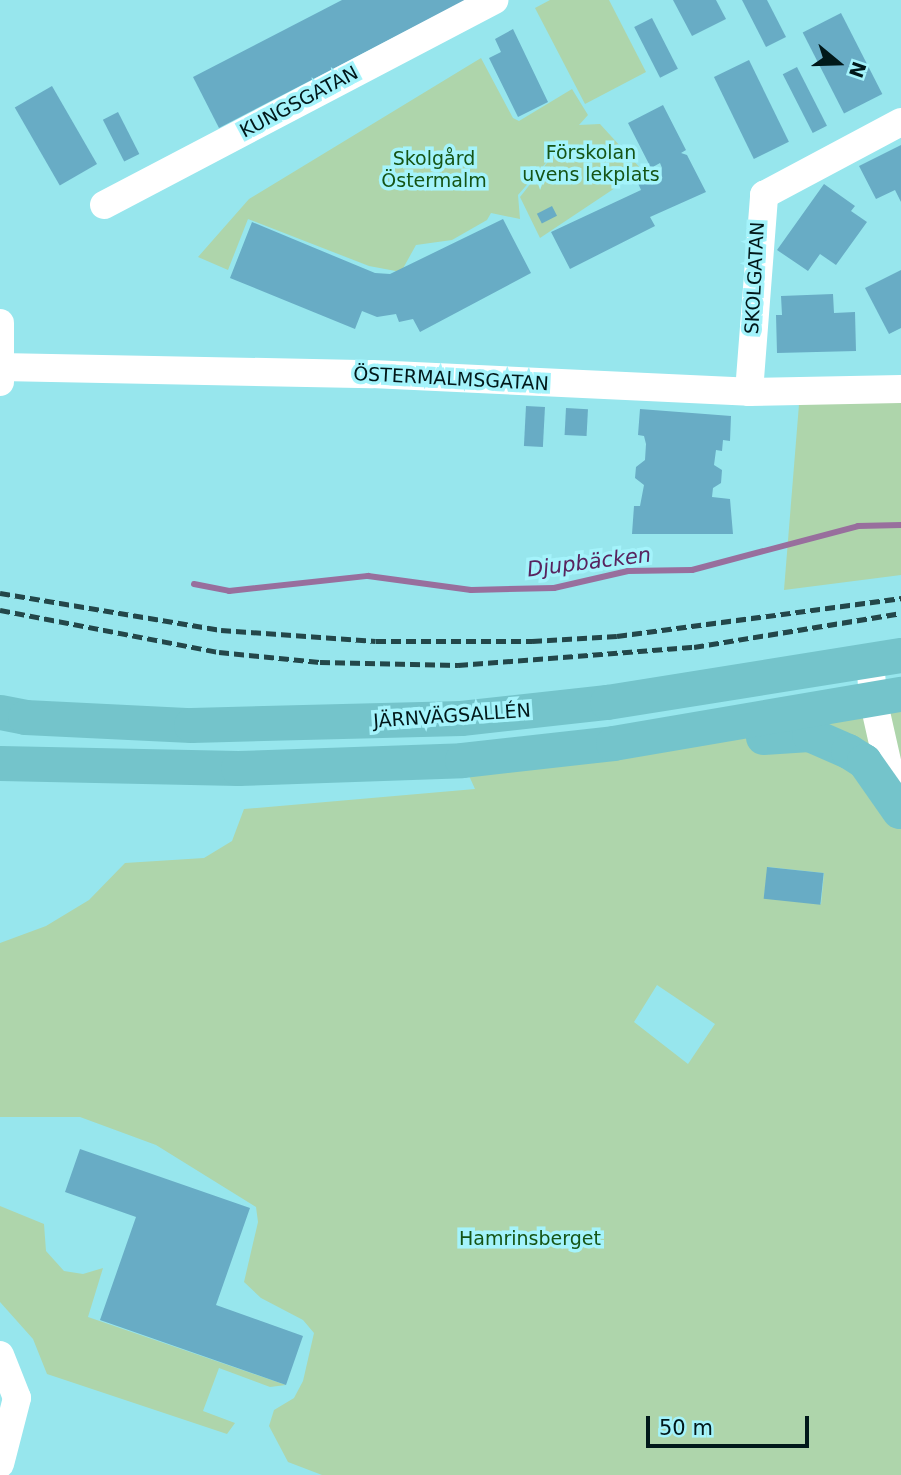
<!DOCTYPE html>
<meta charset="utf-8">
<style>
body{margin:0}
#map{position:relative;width:901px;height:1475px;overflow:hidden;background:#97e6ed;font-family:"DejaVu Sans",sans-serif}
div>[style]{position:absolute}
.green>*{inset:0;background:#aed5ab}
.stream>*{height:6px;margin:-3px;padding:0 3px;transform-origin:3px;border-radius:3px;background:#986f9d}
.building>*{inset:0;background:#68acc5;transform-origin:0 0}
.minor>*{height:28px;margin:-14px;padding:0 14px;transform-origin:14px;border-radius:14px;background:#fff}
.major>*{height:35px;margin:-17.5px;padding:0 17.5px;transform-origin:17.5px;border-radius:17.5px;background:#74c4cb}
.rail>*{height:5px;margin-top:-2.5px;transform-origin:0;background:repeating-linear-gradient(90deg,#23474a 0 10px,transparent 0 15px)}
span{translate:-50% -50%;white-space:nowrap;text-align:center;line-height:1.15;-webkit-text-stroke:7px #a4f3fb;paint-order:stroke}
.street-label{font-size:19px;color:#01181a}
.park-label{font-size:19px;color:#155415}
.water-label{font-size:21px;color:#58235e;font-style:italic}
.north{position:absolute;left:803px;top:28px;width:70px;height:70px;-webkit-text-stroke:5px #a4f3fb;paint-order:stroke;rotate:109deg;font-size:19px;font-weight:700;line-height:28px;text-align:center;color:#01181a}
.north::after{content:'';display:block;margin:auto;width:24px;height:32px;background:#01181a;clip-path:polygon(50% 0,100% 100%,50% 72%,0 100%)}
.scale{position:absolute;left:646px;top:1416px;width:163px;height:32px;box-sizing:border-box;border:4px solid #01181a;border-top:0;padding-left:9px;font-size:21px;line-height:24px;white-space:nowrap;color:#01181a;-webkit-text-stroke:5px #a4f3fb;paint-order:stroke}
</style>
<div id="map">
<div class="green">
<div style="clip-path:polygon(550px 0,609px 0,646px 72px,585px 104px,535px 8px)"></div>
<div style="clip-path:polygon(481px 58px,513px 118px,519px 121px,572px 89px,588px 115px,579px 125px,600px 124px,642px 170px,540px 238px,520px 197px,558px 149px,518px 195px,520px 219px,491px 213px,487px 220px,452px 240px,416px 245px,401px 272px,369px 266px,248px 219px,228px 270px,198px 257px,249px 199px)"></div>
<div style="clip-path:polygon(901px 389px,901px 575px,784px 590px,800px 392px)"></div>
<div style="clip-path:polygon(evenodd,901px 694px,901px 1475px,322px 1475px,288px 1462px,269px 1426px,274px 1410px,294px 1398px,303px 1381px,314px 1333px,303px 1320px,261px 1298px,244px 1282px,258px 1222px,256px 1207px,156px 1145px,80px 1117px,0 1117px,0 943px,46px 926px,89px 900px,125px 863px,204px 858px,232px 841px,244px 809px,475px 789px,462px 760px,901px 694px,768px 867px,824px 873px,821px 904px,764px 898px,768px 867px,901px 694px,657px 985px,715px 1024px,688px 1064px,634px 1022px,657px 985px)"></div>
<div style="clip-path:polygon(0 1206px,44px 1224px,46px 1251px,64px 1271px,83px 1274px,103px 1268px,88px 1317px,286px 1385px,270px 1387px,219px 1368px,203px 1411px,235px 1423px,227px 1434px,47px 1374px,33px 1339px,0 1302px)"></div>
</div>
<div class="stream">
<div style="left:194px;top:584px;width:36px;rotate:11deg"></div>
<div style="left:229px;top:591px;width:140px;rotate:-6.2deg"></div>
<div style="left:368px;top:576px;width:104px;rotate:7.7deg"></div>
<div style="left:471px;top:590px;width:83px;rotate:-1.4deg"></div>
<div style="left:554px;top:588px;width:76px;rotate:-12.9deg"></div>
<div style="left:628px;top:571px;width:64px;rotate:-0.9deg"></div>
<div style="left:692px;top:570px;width:172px;rotate:-14.8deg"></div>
<div style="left:858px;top:526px;width:43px;rotate:-1.3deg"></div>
</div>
<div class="building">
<div style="clip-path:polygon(342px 0,466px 0,219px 128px,193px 77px)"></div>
<div style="clip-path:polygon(673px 0,716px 0,726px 19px,692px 36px)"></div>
<div style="clip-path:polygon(742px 0,767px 0,786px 37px,766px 47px)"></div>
<div style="left:841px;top:13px;width:91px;height:43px;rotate:63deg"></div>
<div style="left:652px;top:18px;width:57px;height:20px;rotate:63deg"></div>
<div style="clip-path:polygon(513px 29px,548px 102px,518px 117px,489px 58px,501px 52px,495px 39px)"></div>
<div style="left:749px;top:60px;width:91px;height:39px;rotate:64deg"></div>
<div style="left:797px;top:67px;width:66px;height:16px;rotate:63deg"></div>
<div style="left:52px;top:86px;width:90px;height:43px;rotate:60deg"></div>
<div style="clip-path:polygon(663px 105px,686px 150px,681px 153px,687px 155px,706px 192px,650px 217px,655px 226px,570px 269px,551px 232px,641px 190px,637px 181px,662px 168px,660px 163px,651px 168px,628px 123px)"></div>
<div style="left:118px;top:112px;width:47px;height:17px;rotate:63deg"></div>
<div style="clip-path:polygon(901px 145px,901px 202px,895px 190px,876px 199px,859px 166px)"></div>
<div style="clip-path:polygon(824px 184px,855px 206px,851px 211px,867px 222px,836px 265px,820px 254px,808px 271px,777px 250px)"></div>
<div style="left:552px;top:206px;width:11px;height:17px;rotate:63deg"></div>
<div style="clip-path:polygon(503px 219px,531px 273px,420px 332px,413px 319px,399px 322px,396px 314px,377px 317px,362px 311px,355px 329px,230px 278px,252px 222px,375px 273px,390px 274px)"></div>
<div style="clip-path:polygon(901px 270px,901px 328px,889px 334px,865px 288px)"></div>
<div style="clip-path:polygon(833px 294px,834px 313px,855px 312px,856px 351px,777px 353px,776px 315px,782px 315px,781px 296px)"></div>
<div style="left:526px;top:406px;width:19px;height:40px;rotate:3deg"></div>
<div style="left:566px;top:408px;width:22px;height:27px;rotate:3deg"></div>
<div style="clip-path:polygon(640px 409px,731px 416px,730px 441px,723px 440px,722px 451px,716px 450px,714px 465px,722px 470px,721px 483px,713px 488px,712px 497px,730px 499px,733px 534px,632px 534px,634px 506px,640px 506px,644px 485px,635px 478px,636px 467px,645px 460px,646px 444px,644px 436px,638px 435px)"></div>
<div style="left:767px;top:867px;width:57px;height:32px;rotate:6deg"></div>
<div style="clip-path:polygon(80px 1149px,250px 1208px,216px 1305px,303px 1336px,286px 1385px,100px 1320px,136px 1217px,65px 1192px)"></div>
</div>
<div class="minor">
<div style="left:104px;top:205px;width:441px;rotate:-27.7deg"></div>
<div style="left:0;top:323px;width:59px;rotate:90deg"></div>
<div style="left:0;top:367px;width:372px;rotate:1.1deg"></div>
<div style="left:372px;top:374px;width:377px;rotate:2.7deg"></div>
<div style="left:749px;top:392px;width:152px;rotate:-1.1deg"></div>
<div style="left:749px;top:392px;width:198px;rotate:-85.6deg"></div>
<div style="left:764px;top:195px;width:155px;rotate:-28.1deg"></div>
<div style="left:870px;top:659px;width:40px;rotate:85.7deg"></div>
<div style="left:873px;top:699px;width:100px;rotate:77.3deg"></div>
<div style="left:0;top:1355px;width:46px;rotate:68.4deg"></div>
<div style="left:17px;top:1398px;width:68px;rotate:104.4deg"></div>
</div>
<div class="major">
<div style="left:0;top:712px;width:25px;rotate:11deg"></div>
<div style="left:25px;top:717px;width:166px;rotate:2.8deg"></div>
<div style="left:191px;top:725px;width:270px;rotate:-1.5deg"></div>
<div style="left:461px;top:718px;width:147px;rotate:-6.3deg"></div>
<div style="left:607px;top:702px;width:298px;rotate:-9.1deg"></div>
<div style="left:763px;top:737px;width:46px;rotate:-3.7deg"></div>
<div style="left:809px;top:734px;width:43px;rotate:23.6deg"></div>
<div style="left:848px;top:751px;width:19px;rotate:32deg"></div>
<div style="left:864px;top:761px;width:61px;rotate:55deg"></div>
<div style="left:0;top:763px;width:238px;rotate:1.2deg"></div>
<div style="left:238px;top:768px;width:224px;rotate:-2deg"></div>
<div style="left:462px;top:760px;width:152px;rotate:-6.4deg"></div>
<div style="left:613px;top:743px;width:292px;rotate:-9.7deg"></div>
</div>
<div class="rail">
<div style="left:0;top:593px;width:224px;rotate:9.5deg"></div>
<div style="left:221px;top:630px;width:155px;rotate:4.1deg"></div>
<div style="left:376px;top:641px;width:156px"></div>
<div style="left:532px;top:641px;width:85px;rotate:-3.4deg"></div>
<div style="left:617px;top:636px;width:287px;rotate:-7.6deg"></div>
<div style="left:0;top:610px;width:223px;rotate:10.9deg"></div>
<div style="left:219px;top:652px;width:101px;rotate:5.7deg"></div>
<div style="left:320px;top:662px;width:138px;rotate:1.2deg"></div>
<div style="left:458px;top:665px;width:237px;rotate:-4.4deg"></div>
<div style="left:694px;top:647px;width:210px;rotate:-9.3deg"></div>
</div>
<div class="street-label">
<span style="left:299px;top:102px;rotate:-28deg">KUNGSGATAN</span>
<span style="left:755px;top:278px;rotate:-87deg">SKOLGATAN</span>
<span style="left:451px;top:379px;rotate:3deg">ÖSTERMALMSGATAN</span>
<span style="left:452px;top:716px;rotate:-4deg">JÄRNVÄGSALLÉN</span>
</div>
<div class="park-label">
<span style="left:591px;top:164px">Förskolan<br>uvens lekplats</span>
<span style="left:434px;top:170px">Skolgård<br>Östermalm</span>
<span style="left:530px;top:1239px">Hamrinsberget</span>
</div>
<div class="water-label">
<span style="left:589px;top:562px;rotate:-7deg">Djupbäcken</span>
</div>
<div class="north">N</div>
<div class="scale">50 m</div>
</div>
